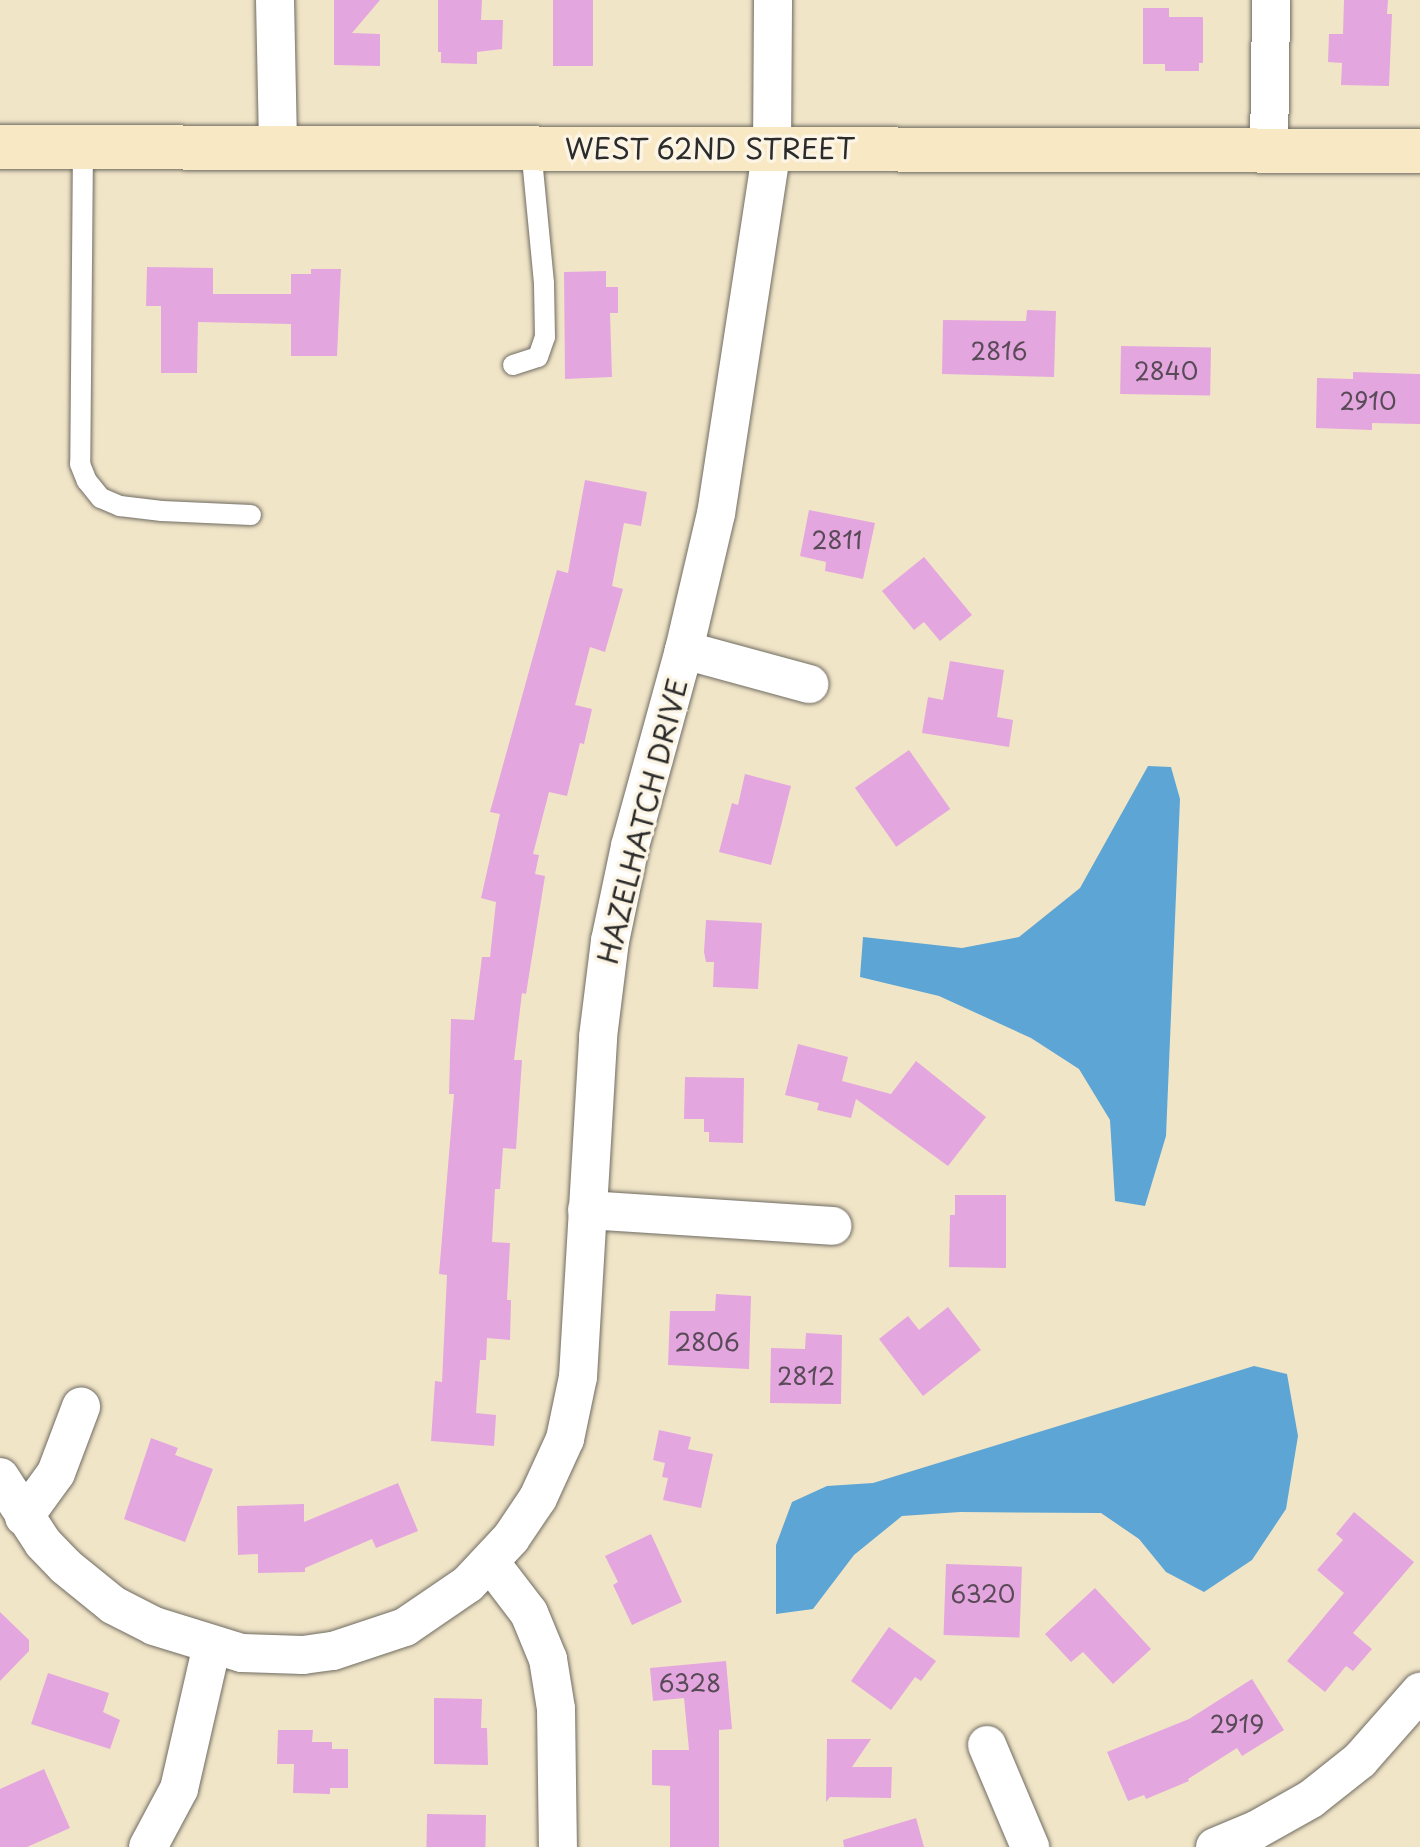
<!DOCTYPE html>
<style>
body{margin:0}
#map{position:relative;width:1420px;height:1847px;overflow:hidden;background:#f1e5c8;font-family:"Playpen Sans",sans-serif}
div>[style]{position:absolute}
.water>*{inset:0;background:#5da5d4}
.building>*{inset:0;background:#e4a6de;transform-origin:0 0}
.roads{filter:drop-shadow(0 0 2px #706c62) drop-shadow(0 0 2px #706c62)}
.lane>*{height:20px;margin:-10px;padding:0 10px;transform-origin:10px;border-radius:10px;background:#fff}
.street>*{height:38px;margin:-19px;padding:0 19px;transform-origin:19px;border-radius:19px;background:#fff}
.secondary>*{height:44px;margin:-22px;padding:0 22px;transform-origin:22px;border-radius:22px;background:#f8e8c3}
span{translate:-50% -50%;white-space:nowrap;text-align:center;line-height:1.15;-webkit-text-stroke:7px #fcf5e5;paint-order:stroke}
.number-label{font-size:24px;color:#594a58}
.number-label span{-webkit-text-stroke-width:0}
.street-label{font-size:28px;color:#2b2b2b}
</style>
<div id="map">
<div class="water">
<div style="clip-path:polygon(1148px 766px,1171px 767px,1180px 799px,1166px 1136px,1145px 1206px,1115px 1201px,1110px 1120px,1079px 1069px,1031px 1038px,939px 996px,860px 977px,863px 937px,962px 948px,1019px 937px,1080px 888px)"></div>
<div style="clip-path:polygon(1254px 1366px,1287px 1374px,1298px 1436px,1286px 1509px,1252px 1560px,1204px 1592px,1166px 1572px,1139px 1539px,1101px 1513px,960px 1512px,902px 1516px,854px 1555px,813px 1609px,776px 1614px,776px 1545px,792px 1502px,827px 1486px,873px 1483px)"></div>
</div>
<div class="building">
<div style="clip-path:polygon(334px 0,380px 0,352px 33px,380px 34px,380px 66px,334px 65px)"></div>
<div style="clip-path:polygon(438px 0,482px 0,481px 20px,503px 20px,502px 49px,477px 52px,477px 64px,441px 63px,441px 52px,438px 52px)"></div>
<div style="left:553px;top:0;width:40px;height:66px"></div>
<div style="clip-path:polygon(1344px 0,1388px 0,1387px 14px,1392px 14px,1389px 86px,1341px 85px,1342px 63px,1328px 62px,1329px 34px,1343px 34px)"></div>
<div style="clip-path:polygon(1143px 8px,1169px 8px,1169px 17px,1203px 17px,1203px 63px,1199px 63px,1199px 71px,1165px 71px,1165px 64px,1143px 64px)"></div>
<div style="clip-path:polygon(147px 267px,213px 268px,213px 294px,291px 294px,291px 274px,311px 274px,311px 269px,341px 269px,337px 356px,291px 356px,291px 324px,198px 322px,197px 373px,161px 373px,161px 306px,146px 306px)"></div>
<div style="clip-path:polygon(606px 271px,606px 287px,618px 287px,618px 313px,610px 313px,612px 377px,565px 379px,564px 272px)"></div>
<div style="clip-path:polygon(1027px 310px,1056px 311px,1054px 377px,942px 374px,943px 320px,1026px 321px)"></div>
<div style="left:1121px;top:346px;width:90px;height:48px;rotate:1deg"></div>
<div style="clip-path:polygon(1353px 372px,1420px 374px,1420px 424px,1372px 423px,1372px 430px,1316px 428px,1317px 378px,1353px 379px)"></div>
<div style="clip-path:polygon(585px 480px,647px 492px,641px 526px,624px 523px,612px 586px,623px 589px,605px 652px,590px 647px,575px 705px,592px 709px,584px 744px,580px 743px,567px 796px,549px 792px,533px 854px,539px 855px,535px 874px,545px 876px,526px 994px,522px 993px,514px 1060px,522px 1060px,516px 1149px,503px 1148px,500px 1189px,495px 1189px,492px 1242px,510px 1243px,507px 1300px,511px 1300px,510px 1340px,487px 1338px,486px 1360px,480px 1360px,476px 1413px,496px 1415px,494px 1446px,431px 1441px,435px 1381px,442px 1382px,447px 1275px,439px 1274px,454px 1094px,449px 1094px,451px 1019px,474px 1020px,482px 957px,490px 957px,496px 902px,481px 898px,500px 814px,490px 812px,557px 570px,568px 573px)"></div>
<div style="clip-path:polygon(809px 510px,875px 523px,863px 579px,825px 571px,826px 562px,800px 556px)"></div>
<div style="clip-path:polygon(924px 557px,972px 615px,940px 641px,924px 622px,914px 630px,882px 591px)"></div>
<div style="clip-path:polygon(950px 661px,1004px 670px,997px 717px,1013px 720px,1009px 747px,922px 733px,928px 697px,943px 700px)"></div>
<div style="left:909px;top:750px;width:72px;height:66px;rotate:55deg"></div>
<div style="clip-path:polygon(745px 774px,791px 786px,771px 865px,719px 852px,732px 803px,738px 805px)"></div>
<div style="clip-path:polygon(706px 920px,762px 923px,758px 989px,713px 987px,714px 962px,706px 962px,704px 952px)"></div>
<div style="clip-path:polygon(798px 1044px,848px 1057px,842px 1081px,891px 1094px,916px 1061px,986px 1117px,948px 1166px,856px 1099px,851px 1118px,817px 1110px,819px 1103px,785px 1095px)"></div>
<div style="clip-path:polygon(685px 1077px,744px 1078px,743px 1143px,709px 1142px,709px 1132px,704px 1132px,704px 1119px,684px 1119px)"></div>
<div style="clip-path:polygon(955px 1195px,1006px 1195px,1006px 1268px,949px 1267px,950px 1215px,955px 1215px)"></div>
<div style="clip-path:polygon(716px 1294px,751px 1296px,749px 1369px,668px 1365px,670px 1311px,715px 1311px)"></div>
<div style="clip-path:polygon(948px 1307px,981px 1350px,923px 1396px,879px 1339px,908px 1316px,919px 1330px)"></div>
<div style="clip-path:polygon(806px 1333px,842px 1335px,841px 1404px,770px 1403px,771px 1348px,805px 1349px)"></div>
<div style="clip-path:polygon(659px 1430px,691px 1437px,688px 1449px,713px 1454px,701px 1508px,663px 1500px,668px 1478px,662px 1477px,665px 1463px,653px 1460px)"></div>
<div style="clip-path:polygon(151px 1438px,178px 1448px,175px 1455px,213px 1469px,185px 1542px,124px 1519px)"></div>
<div style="clip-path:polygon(398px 1483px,418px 1531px,376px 1548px,372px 1539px,305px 1568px,305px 1572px,258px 1573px,258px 1554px,238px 1555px,237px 1506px,304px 1504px,304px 1522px)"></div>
<div style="clip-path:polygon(1354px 1512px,1414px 1562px,1353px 1633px,1372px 1649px,1353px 1671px,1346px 1666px,1325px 1692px,1287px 1661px,1344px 1593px,1317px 1570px,1343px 1540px,1336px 1534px)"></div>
<div style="clip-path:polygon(651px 1534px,682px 1602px,632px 1625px,613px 1585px,618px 1582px,605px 1556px)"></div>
<div style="left:946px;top:1564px;width:76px;height:71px;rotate:2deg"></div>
<div style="clip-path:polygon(1095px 1588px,1151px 1649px,1113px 1684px,1083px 1652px,1071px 1662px,1045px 1634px)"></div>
<div style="clip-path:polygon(0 1612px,29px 1640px,29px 1651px,0 1681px)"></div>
<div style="clip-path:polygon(889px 1627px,936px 1661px,921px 1681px,915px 1677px,891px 1710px,851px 1681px)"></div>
<div style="clip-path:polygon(726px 1661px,732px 1729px,719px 1730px,719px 1847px,670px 1847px,670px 1786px,652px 1785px,652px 1750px,689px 1750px,684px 1698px,653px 1701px,650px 1668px)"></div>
<div style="clip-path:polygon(48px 1673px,109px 1693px,103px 1712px,120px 1720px,110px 1749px,31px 1724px)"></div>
<div style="clip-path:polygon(1252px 1679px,1284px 1730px,1242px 1756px,1237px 1748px,1188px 1779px,1189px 1781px,1146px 1799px,1144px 1795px,1128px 1801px,1107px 1752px,1189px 1719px)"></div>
<div style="clip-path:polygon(434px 1698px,482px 1699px,481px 1728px,487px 1728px,488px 1765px,434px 1764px)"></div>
<div style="clip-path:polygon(278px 1730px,313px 1730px,312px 1742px,332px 1742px,332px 1749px,348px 1749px,348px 1788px,330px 1788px,330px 1794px,293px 1793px,294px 1764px,277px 1764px)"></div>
<div style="clip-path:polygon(827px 1739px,871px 1739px,852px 1767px,892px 1767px,891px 1798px,830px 1797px,826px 1802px)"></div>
<div style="clip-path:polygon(44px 1769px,70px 1828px,27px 1847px,0 1847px,0 1789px)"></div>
<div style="left:427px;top:1814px;width:59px;height:33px;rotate:1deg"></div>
<div style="clip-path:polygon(916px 1818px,924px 1847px,844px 1847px,843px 1840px)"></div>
</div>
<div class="roads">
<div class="lane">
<div style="left:83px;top:147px;width:317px;rotate:90.5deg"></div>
<div style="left:80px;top:464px;width:18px;rotate:68deg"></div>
<div style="left:87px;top:481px;width:22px;rotate:51deg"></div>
<div style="left:101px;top:498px;width:21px;rotate:23deg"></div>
<div style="left:120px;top:506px;width:42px;rotate:6.8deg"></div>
<div style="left:162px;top:511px;width:89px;rotate:2.6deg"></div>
<div style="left:513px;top:365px;width:26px;rotate:-18deg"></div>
<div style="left:538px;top:357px;width:21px;rotate:-71deg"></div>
<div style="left:545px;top:337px;width:54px;rotate:-91.1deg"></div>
<div style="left:544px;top:283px;width:137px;rotate:-95.5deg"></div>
</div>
<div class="street">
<div style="left:275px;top:0;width:147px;rotate:88.8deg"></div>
<div style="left:1269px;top:151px;width:151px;rotate:-89.2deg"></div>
<div style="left:684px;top:650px;width:130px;rotate:15.2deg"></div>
<div style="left:587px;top:1210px;width:246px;rotate:3.7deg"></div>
<div style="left:0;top:1477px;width:79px;rotate:56.9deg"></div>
<div style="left:43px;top:1543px;width:32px;rotate:46deg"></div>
<div style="left:65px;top:1566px;width:62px;rotate:39.1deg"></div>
<div style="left:113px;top:1605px;width:46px;rotate:27.1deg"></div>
<div style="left:154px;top:1626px;width:92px;rotate:17.1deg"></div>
<div style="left:242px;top:1653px;width:61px;rotate:1.9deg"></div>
<div style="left:303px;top:1655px;width:30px;rotate:-8deg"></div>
<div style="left:333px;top:1651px;width:76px;rotate:-18.4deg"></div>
<div style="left:405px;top:1627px;width:76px;rotate:-34.3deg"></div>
<div style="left:468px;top:1584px;width:63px;rotate:-46.9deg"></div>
<div style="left:511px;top:1538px;width:48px;rotate:-56deg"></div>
<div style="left:538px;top:1498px;width:65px;rotate:-65.4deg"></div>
<div style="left:565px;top:1439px;width:63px;rotate:-78.2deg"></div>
<div style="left:578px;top:1377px;width:341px;rotate:-86.6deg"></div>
<div style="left:598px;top:1037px;width:97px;rotate:-82.9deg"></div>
<div style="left:610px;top:941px;width:97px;rotate:-78.1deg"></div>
<div style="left:630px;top:846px;width:203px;rotate:-74.6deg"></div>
<div style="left:684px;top:650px;width:140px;rotate:-76.8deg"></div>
<div style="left:716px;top:514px;width:370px;rotate:-81.3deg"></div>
<div style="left:772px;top:148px;width:148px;rotate:-89.6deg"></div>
<div style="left:24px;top:1517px;width:54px;rotate:-54deg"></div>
<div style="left:56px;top:1473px;width:71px;rotate:-69.3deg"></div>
<div style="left:490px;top:1562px;width:64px;rotate:52.6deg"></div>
<div style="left:529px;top:1613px;width:50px;rotate:67.6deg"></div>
<div style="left:548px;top:1659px;width:51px;rotate:80.9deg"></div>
<div style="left:556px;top:1709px;width:138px;rotate:89.2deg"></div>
<div style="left:987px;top:1745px;width:111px;rotate:67.1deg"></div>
<div style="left:148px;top:1847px;width:66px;rotate:-61.9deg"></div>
<div style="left:179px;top:1789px;width:148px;rotate:-77.1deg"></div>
<div style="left:1215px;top:1847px;width:44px;rotate:-22.5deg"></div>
<div style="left:1256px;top:1830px;width:63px;rotate:-29.4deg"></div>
<div style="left:1311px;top:1799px;width:63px;rotate:-38.5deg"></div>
<div style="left:1360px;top:1760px;width:91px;rotate:-48.6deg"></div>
</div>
<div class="secondary">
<div style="left:0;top:147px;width:1420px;rotate:0.16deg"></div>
</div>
</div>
<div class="number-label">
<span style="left:999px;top:351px">2816</span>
<span style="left:1166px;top:371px">2840</span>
<span style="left:1368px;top:401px">2910</span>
<span style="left:837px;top:540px">2811</span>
<span style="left:707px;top:1342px">2806</span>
<span style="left:806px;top:1376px">2812</span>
<span style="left:983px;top:1594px">6320</span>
<span style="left:690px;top:1683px">6328</span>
<span style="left:1237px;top:1724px">2919</span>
</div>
<div class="street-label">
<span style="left:710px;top:148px">WEST 62ND STREET</span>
<span style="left:642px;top:821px;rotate:-76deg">HAZELHATCH DRIVE</span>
</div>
</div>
